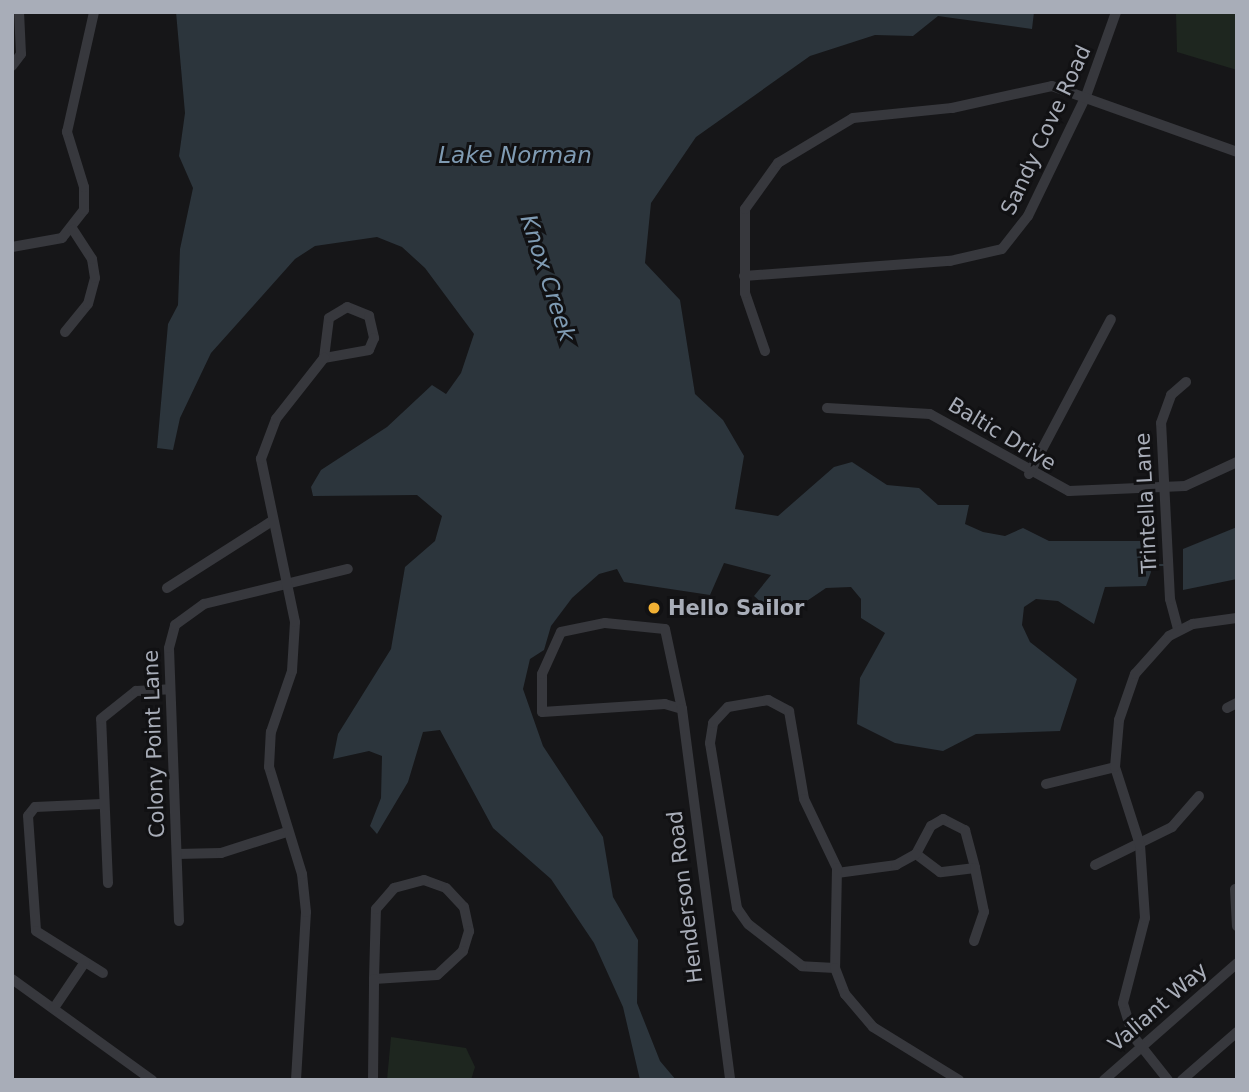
<!DOCTYPE html>
<style>
body{margin:0}
#map{position:relative;width:1249px;height:1092px;overflow:hidden;background:#161618;font-family:"DejaVu Sans",sans-serif}
div>[style]{position:absolute}
.green>*{inset:0;background:#1e261f}
.water>*{inset:0;background:#2c353c}
.stream>*{height:2px;margin:-1px;padding:0 1px;transform-origin:1px;border-radius:1px;background:#2c353c}
.minor>*{height:10px;margin:-5px;padding:0 5px;transform-origin:5px;border-radius:5px;background:#37383d}
.dots>*{width:19px;height:19px;translate:-50% -50%;box-sizing:border-box;border:4px solid #111113;border-radius:50%}
span{translate:-50% -50%;white-space:nowrap;text-align:center;line-height:1.15;-webkit-text-stroke:6px #111113;paint-order:stroke}
.street-label{font-size:21px;color:#a8adb8}
.poi-label{font-size:21px;color:#a8adb8;font-weight:700}
.left{translate:0 -50%;text-align:left}
.water-label{font-size:23px;color:#7f9bb3;font-style:italic}
.frame{position:absolute;inset:0;border:14px solid #a8adb8;pointer-events:none}
</style>
<div id="map">
<div class="green">
<div style="clip-path:polygon(1176px 12px,1237px 12px,1237px 70px,1177px 52px)"></div>
<div style="clip-path:polygon(391px 1037px,466px 1048px,475px 1067px,471px 1080px,387px 1080px)"></div>
</div>
<div class="water">
<div style="clip-path:polygon(176px 12px,1034px 12px,1032px 29px,938px 16px,913px 36px,875px 35px,810px 56px,696px 137px,651px 203px,645px 263px,680px 300px,695px 394px,723px 420px,744px 456px,735px 509px,778px 516px,834px 467px,852px 462px,887px 485px,919px 488px,938px 505px,969px 505px,965px 524px,983px 532px,1005px 536px,1023px 528px,1049px 541px,1143px 541px,1151px 572px,1146px 586px,1105px 587px,1094px 624px,1058px 601px,1036px 599px,1024px 607px,1022px 625px,1030px 642px,1077px 679px,1060px 731px,976px 734px,943px 751px,895px 743px,857px 724px,860px 678px,885px 633px,861px 618px,861px 599px,851px 587px,826px 588px,795px 609px,769px 609px,754px 596px,771px 575px,724px 563px,710px 595px,624px 582px,617px 569px,599px 574px,572px 598px,551px 626px,544px 650px,530px 659px,523px 689px,543px 746px,603px 837px,613px 897px,638px 940px,637px 1003px,660px 1061px,676px 1080px,640px 1080px,623px 1007px,594px 943px,551px 879px,493px 828px,440px 730px,423px 732px,408px 782px,377px 834px,370px 826px,381px 798px,382px 756px,369px 751px,333px 759px,338px 734px,391px 649px,405px 567px,435px 541px,442px 516px,417px 495px,313px 496px,311px 487px,321px 470px,387px 427px,432px 385px,446px 394px,461px 373px,474px 334px,425px 268px,402px 247px,377px 237px,315px 246px,295px 259px,211px 353px,180px 418px,173px 450px,157px 448px,168px 324px,178px 305px,180px 249px,193px 188px,179px 156px,185px 113px)"></div>
<div style="clip-path:polygon(1237px 527px,1237px 579px,1183px 590px,1183px 549px)"></div>
</div>
<div class="stream">
<div style="left:1149px;top:565px;width:16px"></div>
</div>
<div class="minor">
<div style="left:12px;top:66px;width:15px;rotate:-53deg"></div>
<div style="left:21px;top:54px;width:42px;rotate:-92.7deg"></div>
<div style="left:12px;top:247px;width:51px;rotate:-10.2deg"></div>
<div style="left:62px;top:238px;width:36px;rotate:-52deg"></div>
<div style="left:84px;top:210px;width:23px;rotate:-90deg"></div>
<div style="left:84px;top:187px;width:58px;rotate:-107.2deg"></div>
<div style="left:67px;top:132px;width:123px;rotate:-77.3deg"></div>
<div style="left:744px;top:276px;width:207px;rotate:-4.2deg"></div>
<div style="left:950px;top:261px;width:53px;rotate:-13deg"></div>
<div style="left:1002px;top:249px;width:42px;rotate:-51.8deg"></div>
<div style="left:1028px;top:216px;width:133px;rotate:-64.2deg"></div>
<div style="left:1086px;top:96px;width:89px;rotate:-70.3deg"></div>
<div style="left:347px;top:307px;width:24px;rotate:22deg"></div>
<div style="left:369px;top:316px;width:23px;rotate:77deg"></div>
<div style="left:374px;top:338px;width:13px;rotate:113deg"></div>
<div style="left:369px;top:350px;width:46px;rotate:169.9deg"></div>
<div style="left:324px;top:358px;width:40px;rotate:-82.9deg"></div>
<div style="left:329px;top:318px;width:21px;rotate:-31deg"></div>
<div style="left:65px;top:332px;width:36px;rotate:-51deg"></div>
<div style="left:88px;top:304px;width:27px;rotate:-75deg"></div>
<div style="left:95px;top:278px;width:19px;rotate:-99deg"></div>
<div style="left:92px;top:259px;width:35px;rotate:-123deg"></div>
<div style="left:765px;top:351px;width:61px;rotate:-109deg"></div>
<div style="left:745px;top:293px;width:84px;rotate:-90deg"></div>
<div style="left:745px;top:209px;width:57px;rotate:-54.3deg"></div>
<div style="left:778px;top:163px;width:87px;rotate:-31deg"></div>
<div style="left:853px;top:118px;width:100px;rotate:-5.8deg"></div>
<div style="left:952px;top:108px;width:102px;rotate:-12.4deg"></div>
<div style="left:1052px;top:86px;width:196px;rotate:19.6deg"></div>
<div style="left:827px;top:408px;width:103px;rotate:3.3deg"></div>
<div style="left:930px;top:414px;width:159px;rotate:29deg"></div>
<div style="left:1069px;top:491px;width:116px;rotate:-2.5deg"></div>
<div style="left:1185px;top:486px;width:57px;rotate:-24.8deg"></div>
<div style="left:1029px;top:474px;width:175px;rotate:-62.1deg"></div>
<div style="left:167px;top:588px;width:125px;rotate:-32.5deg"></div>
<div style="left:1178px;top:629px;width:31px;rotate:-105deg"></div>
<div style="left:1170px;top:599px;width:176px;rotate:-92.9deg"></div>
<div style="left:1161px;top:423px;width:30px;rotate:-70deg"></div>
<div style="left:1171px;top:395px;width:20px;rotate:-41deg"></div>
<div style="left:1227px;top:708px;width:11px;rotate:-27deg"></div>
<div style="left:682px;top:709px;width:18px;rotate:-164deg"></div>
<div style="left:665px;top:704px;width:123px;rotate:176.3deg"></div>
<div style="left:542px;top:712px;width:38px;rotate:-90deg"></div>
<div style="left:542px;top:674px;width:46px;rotate:-65.7deg"></div>
<div style="left:561px;top:632px;width:45px;rotate:-11.6deg"></div>
<div style="left:605px;top:623px;width:60px;rotate:5.7deg"></div>
<div style="left:665px;top:629px;width:82px;rotate:78deg"></div>
<div style="left:682px;top:709px;width:374px;rotate:82.6deg"></div>
<div style="left:1046px;top:784px;width:71px;rotate:-13.8deg"></div>
<div style="left:102px;top:804px;width:67px;rotate:177.4deg"></div>
<div style="left:35px;top:807px;width:11px;rotate:128deg"></div>
<div style="left:28px;top:816px;width:115px;rotate:86deg"></div>
<div style="left:36px;top:931px;width:79px;rotate:32.1deg"></div>
<div style="left:943px;top:819px;width:25px;rotate:27deg"></div>
<div style="left:965px;top:830px;width:39px;rotate:75deg"></div>
<div style="left:975px;top:868px;width:35px;rotate:173deg"></div>
<div style="left:940px;top:872px;width:30px;rotate:-143deg"></div>
<div style="left:916px;top:854px;width:32px;rotate:-62deg"></div>
<div style="left:931px;top:826px;width:14px;rotate:-30deg"></div>
<div style="left:177px;top:854px;width:44px;rotate:-1.3deg"></div>
<div style="left:221px;top:853px;width:69px;rotate:-17.7deg"></div>
<div style="left:1095px;top:865px;width:86px;rotate:-26.3deg"></div>
<div style="left:1172px;top:827px;width:41px;rotate:-48.9deg"></div>
<div style="left:837px;top:873px;width:60px;rotate:-7.7deg"></div>
<div style="left:896px;top:865px;width:23px;rotate:-29deg"></div>
<div style="left:424px;top:880px;width:23px;rotate:20deg"></div>
<div style="left:446px;top:888px;width:26px;rotate:47deg"></div>
<div style="left:464px;top:907px;width:25px;rotate:78deg"></div>
<div style="left:469px;top:931px;width:21px;rotate:107deg"></div>
<div style="left:463px;top:951px;width:35px;rotate:137deg"></div>
<div style="left:437px;top:975px;width:63px;rotate:176.4deg"></div>
<div style="left:374px;top:979px;width:70px;rotate:-88.4deg"></div>
<div style="left:376px;top:909px;width:28px;rotate:-49deg"></div>
<div style="left:394px;top:888px;width:31px;rotate:-15deg"></div>
<div style="left:108px;top:883px;width:164px;rotate:-92.4deg"></div>
<div style="left:101px;top:719px;width:45px;rotate:-38.7deg"></div>
<div style="left:136px;top:691px;width:34px;rotate:-3deg"></div>
<div style="left:1235px;top:889px;width:37px;rotate:87deg"></div>
<div style="left:179px;top:921px;width:273px;rotate:-92.1deg"></div>
<div style="left:169px;top:648px;width:24px;rotate:-75deg"></div>
<div style="left:175px;top:625px;width:36px;rotate:-36deg"></div>
<div style="left:204px;top:604px;width:148px;rotate:-13.7deg"></div>
<div style="left:974px;top:941px;width:31px;rotate:-71deg"></div>
<div style="left:984px;top:912px;width:45px;rotate:-101.6deg"></div>
<div style="left:835px;top:968px;width:33px;rotate:-177deg"></div>
<div style="left:802px;top:966px;width:68px;rotate:-142.1deg"></div>
<div style="left:748px;top:924px;width:19px;rotate:-125deg"></div>
<div style="left:737px;top:908px;width:167px;rotate:-99.3deg"></div>
<div style="left:710px;top:743px;width:20px;rotate:-81deg"></div>
<div style="left:713px;top:723px;width:22px;rotate:-47deg"></div>
<div style="left:728px;top:707px;width:41px;rotate:-9.9deg"></div>
<div style="left:768px;top:700px;width:24px;rotate:28deg"></div>
<div style="left:789px;top:711px;width:89px;rotate:80.3deg"></div>
<div style="left:804px;top:799px;width:76px;rotate:64.4deg"></div>
<div style="left:837px;top:868px;width:100px;rotate:91.1deg"></div>
<div style="left:835px;top:968px;width:28px;rotate:69deg"></div>
<div style="left:845px;top:994px;width:43px;rotate:49.7deg"></div>
<div style="left:873px;top:1027px;width:101px;rotate:31.6deg"></div>
<div style="left:12px;top:979px;width:173px;rotate:35.8deg"></div>
<div style="left:54px;top:1008px;width:55px;rotate:-56deg"></div>
<div style="left:296px;top:1080px;width:168px;rotate:-86.6deg"></div>
<div style="left:306px;top:912px;width:38px;rotate:-96deg"></div>
<div style="left:302px;top:874px;width:112px;rotate:-107.1deg"></div>
<div style="left:269px;top:767px;width:35px;rotate:-87deg"></div>
<div style="left:271px;top:732px;width:65px;rotate:-71deg"></div>
<div style="left:292px;top:671px;width:49px;rotate:-86.5deg"></div>
<div style="left:295px;top:622px;width:167px;rotate:-101.8deg"></div>
<div style="left:261px;top:459px;width:43px;rotate:-69.4deg"></div>
<div style="left:276px;top:419px;width:78px;rotate:-51.8deg"></div>
<div style="left:373px;top:1080px;width:101px;rotate:-89.4deg"></div>
<div style="left:1104px;top:1080px;width:177px;rotate:-41.3deg"></div>
<div style="left:1168px;top:1080px;width:56px;rotate:-128.5deg"></div>
<div style="left:1133px;top:1036px;width:34px;rotate:-107deg"></div>
<div style="left:1123px;top:1003px;width:88px;rotate:-75.5deg"></div>
<div style="left:1145px;top:918px;width:73px;rotate:-93.9deg"></div>
<div style="left:1140px;top:845px;width:82px;rotate:-107.8deg"></div>
<div style="left:1115px;top:767px;width:47px;rotate:-85.1deg"></div>
<div style="left:1119px;top:720px;width:49px;rotate:-70.8deg"></div>
<div style="left:1135px;top:674px;width:51px;rotate:-48.2deg"></div>
<div style="left:1169px;top:636px;width:27px;rotate:-27deg"></div>
<div style="left:1193px;top:624px;width:44px;rotate:-7.8deg"></div>
<div style="left:1182px;top:1080px;width:73px;rotate:-41.1deg"></div>
</div>
<div class="dots">
<div style="left:654px;top:608px;background:#f2b134"></div>
</div>
<div class="street-label">
<span style="left:1046px;top:130px;rotate:-65deg">Sandy Cove Road</span>
<span style="left:1002px;top:434px;rotate:31deg">Baltic Drive</span>
<span style="left:1146px;top:503px;rotate:-93deg">Trintella Lane</span>
<span style="left:154px;top:744px;rotate:-92deg">Colony Point Lane</span>
<span style="left:685px;top:897px;rotate:-97deg">Henderson Road</span>
<span style="left:1158px;top:1007px;rotate:-41deg">Valiant Way</span>
</div>
<div class="poi-label">
<span class="left" style="left:668px;top:608px">Hello Sailor</span>
</div>
<div class="water-label">
<span style="left:515px;top:155px">Lake Norman</span>
<span style="left:548px;top:278px;rotate:72deg">Knox Creek</span>
</div>
<div class="frame"></div>
</div>
